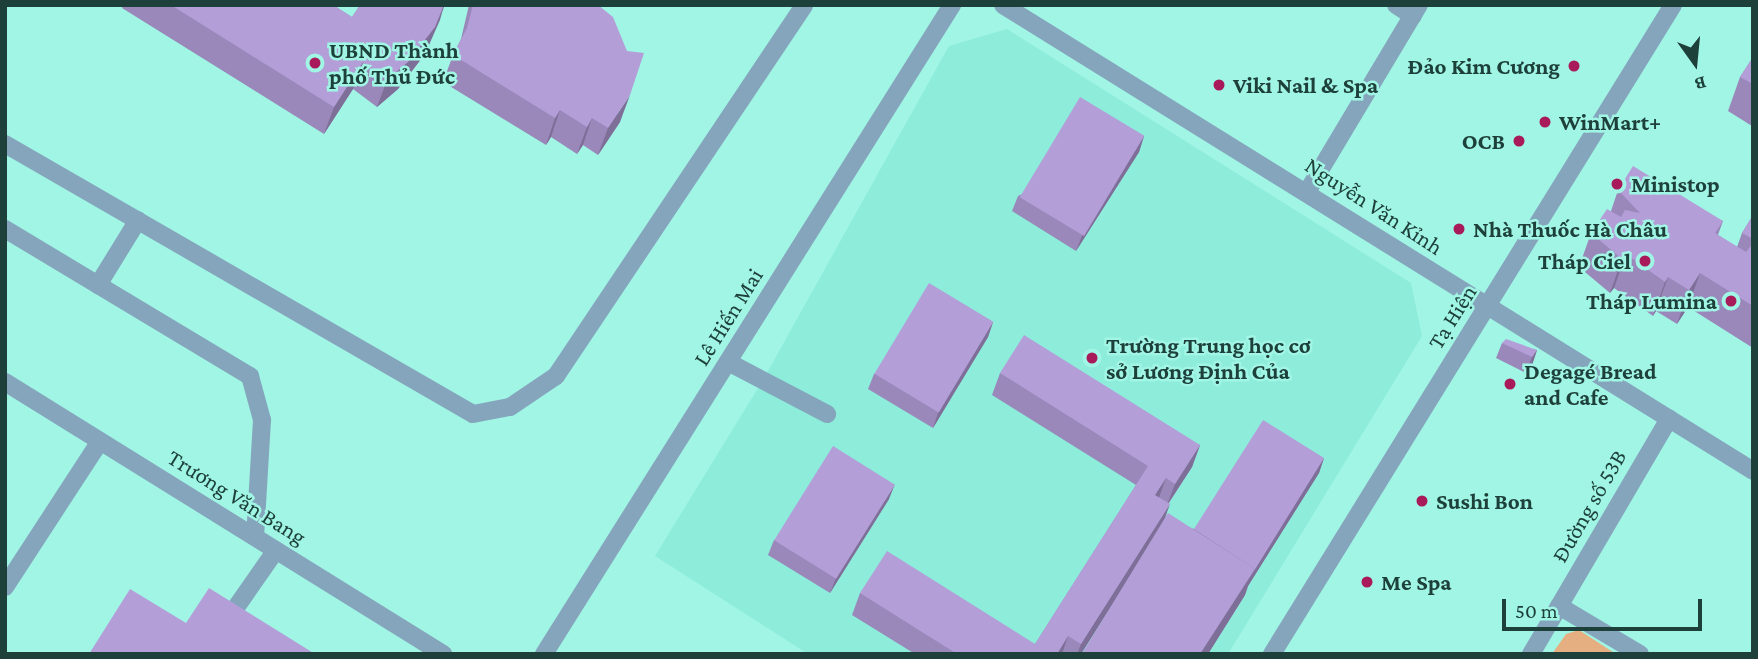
<!DOCTYPE html>
<meta charset="utf-8">
<style>
body{margin:0}
#map{position:relative;width:1758px;height:659px;overflow:hidden;background:#a1f5e5;font-family:"Crimson Pro",serif}
div>[style]{position:absolute}
.built>*{inset:0;background:#8decda}
.green>*{inset:0;background:#e6af81}
.minor>*{height:18px;margin:-9px;padding:0 9px;transform-origin:9px;border-radius:9px;background:#85a5bd}
.wall>*{inset:0;background:#9a88ba}
.shaded-wall>*{inset:0;background:#7d6f97}
.building>*{inset:0;background:#b39ed8;transform-origin:0 0}
.dots>*{width:19px;height:19px;translate:-50% -50%;box-sizing:border-box;border:4px solid #a1f5e5;border-radius:50%}
span{translate:-50% -50%;white-space:nowrap;text-align:center;line-height:1.15;-webkit-text-stroke:5px #a1f5e5;paint-order:stroke}
.poi-label{font-size:23px;color:#1d403a;font-weight:700}
.left{translate:0 -50%;text-align:left}
.right{translate:-100% -50%;text-align:right}
.street-label{font-size:23px;color:#1d403a}
.frame{position:absolute;inset:0;border:7px solid #1d403a;pointer-events:none}
.north{position:absolute;left:1660px;top:28px;width:70px;height:70px;-webkit-text-stroke:5px #a1f5e5;paint-order:stroke;rotate:165deg;font-size:19px;font-weight:700;line-height:28px;text-align:center;color:#1d403a}
.north::after{content:'';display:block;margin:auto;width:24px;height:32px;background:#1d403a;clip-path:polygon(50% 0,100% 100%,50% 72%,0 100%)}
.scale{position:absolute;left:1502px;top:599px;width:200px;height:32px;box-sizing:border-box;border:4px solid #1d403a;border-top:0;padding-left:9px;font-size:21px;line-height:24px;white-space:nowrap;color:#1d403a;-webkit-text-stroke:5px #a1f5e5;paint-order:stroke}
</style>
<div id="map">
<div class="built">
<div style="clip-path:polygon(1007px 29px,1411px 283px,1422px 336px,1228px 654px,808px 654px,655px 556px,763px 380px,949px 46px)"></div>
</div>
<div class="green">
<div style="clip-path:polygon(1579px 630px,1616px 654px,1552px 654px,1566px 634px)"></div>
</div>
<div class="minor">
<div style="left:1003px;top:5px;width:883px;rotate:31.85deg"></div>
<div style="left:1396px;top:5px;width:20px;rotate:33deg"></div>
<div style="left:5px;top:144px;width:540px;rotate:29.98deg"></div>
<div style="left:473px;top:414px;width:38px;rotate:-11deg"></div>
<div style="left:510px;top:407px;width:55px;rotate:-34deg"></div>
<div style="left:556px;top:376px;width:446px;rotate:-56.2deg"></div>
<div style="left:1307px;top:192px;width:218px;rotate:-59.1deg"></div>
<div style="left:5px;top:229px;width:286px;rotate:31deg"></div>
<div style="left:250px;top:376px;width:46px;rotate:74.7deg"></div>
<div style="left:262px;top:420px;width:117px;rotate:93.4deg"></div>
<div style="left:98px;top:285px;width:76px;rotate:-58.4deg"></div>
<div style="left:728px;top:362px;width:112px;rotate:27.7deg"></div>
<div style="left:5px;top:382px;width:516px;rotate:31.84deg"></div>
<div style="left:5px;top:587px;width:174px;rotate:-56.9deg"></div>
<div style="left:1559px;top:606px;width:94px;rotate:30.7deg"></div>
<div style="left:237px;top:621px;width:9px;rotate:-144deg"></div>
<div style="left:230px;top:616px;width:80px;rotate:-55.1deg"></div>
<div style="left:544px;top:654px;width:767px;rotate:-57.84deg"></div>
<div style="left:1272px;top:654px;width:763px;rotate:-58.29deg"></div>
<div style="left:1531px;top:654px;width:273px;rotate:-59.6deg"></div>
</div>
<div class="wall">
<div style="clip-path:polygon(123px 5px,333px 5px,352px 17px,360px 5px,445px 5px,425px 54px,398px 89px,377px 107px,353px 89px,324px 134px,122px 8px)"></div>
<div style="clip-path:polygon(469px 5px,598px 5px,620px 122px,598px 155px,583px 145px,577px 154px,551px 137px,546px 145px,443px 82px,453px 55px,461px 39px)"></div>
<div style="clip-path:polygon(1753px 57px,1753px 125px,1752px 126px,1728px 111px,1740px 77px)"></div>
<div style="clip-path:polygon(1144px 136px,1139px 152px,1076px 251px,1012px 211px,1018px 196px)"></div>
<div style="clip-path:polygon(1618px 190px,1723px 221px,1718px 235px,1737px 247px,1742px 233px,1753px 215px,1753px 348px,1688px 307px,1677px 324px,1656px 311px,1653px 316px,1614px 288px,1610px 293px,1579px 267px,1591px 233px,1611px 211px)"></div>
<div style="clip-path:polygon(993px 322px,988px 337px,933px 428px,868px 389px,874px 374px)"></div>
<div style="clip-path:polygon(1502px 343px,1537px 350px,1532px 365px,1526px 373px,1496px 358px)"></div>
<div style="clip-path:polygon(1000px 373px,1200px 445px,1192px 467px,1169px 503px,1165px 519px,1194px 529px,1324px 458px,1319px 473px,1248px 586px,1245px 595px,1208px 654px,1083px 654px,1118px 595px,1081px 654px,915px 654px,852px 615px,860px 593px,1035px 644px,1136px 485px,992px 395px)"></div>
<div style="clip-path:polygon(889px 499px,830px 593px,768px 555px,774px 540px)"></div>
</div>
<div class="shaded-wall">
<div style="clip-path:polygon(444px 5px,440px 20px,425px 54px,398px 89px,377px 107px,387px 80px)"></div>
<div style="clip-path:polygon(363px 62px,353px 89px,324px 134px,334px 107px)"></div>
<div style="clip-path:polygon(630px 95px,620px 122px,598px 155px,608px 128px)"></div>
<div style="clip-path:polygon(560px 110px,551px 137px,546px 145px,555px 118px)"></div>
<div style="clip-path:polygon(592px 118px,583px 145px,577px 154px,587px 127px)"></div>
<div style="clip-path:polygon(1144px 136px,1139px 152px,1076px 251px,1082px 236px)"></div>
<div style="clip-path:polygon(1626px 254px,1614px 288px,1610px 293px,1622px 259px)"></div>
<div style="clip-path:polygon(1700px 273px,1688px 307px,1677px 324px,1689px 290px)"></div>
<div style="clip-path:polygon(1668px 277px,1656px 311px,1653px 316px,1665px 282px)"></div>
<div style="clip-path:polygon(993px 322px,988px 337px,933px 428px,938px 413px)"></div>
<div style="clip-path:polygon(1537px 350px,1532px 365px,1526px 373px,1532px 357px)"></div>
<div style="clip-path:polygon(1200px 445px,1192px 467px,1167px 505px,1175px 484px)"></div>
<div style="clip-path:polygon(1324px 458px,1319px 473px,1248px 586px,1245px 595px,1208px 654px,1200px 654px)"></div>
<div style="clip-path:polygon(1166px 478px,1158px 500px,1155px 495px)"></div>
<div style="clip-path:polygon(895px 484px,889px 499px,830px 593px,836px 578px)"></div>
<div style="clip-path:polygon(1170px 504px,1162px 526px,1081px 654px,1077px 654px,1081px 644px)"></div>
<div style="clip-path:polygon(1068px 636px,1062px 654px,1057px 654px)"></div>
</div>
<div class="building">
<div style="clip-path:polygon(171px 5px,333px 5px,352px 17px,360px 5px,444px 5px,435px 27px,408px 62px,387px 80px,363px 62px,334px 107px)"></div>
<div style="clip-path:polygon(473px 5px,598px 5px,613px 17px,627px 51px,644px 53px,630px 95px,608px 128px,592px 118px,587px 127px,560px 110px,555px 118px,453px 55px,467px 28px)"></div>
<div style="clip-path:polygon(1753px 57px,1753px 84px,1740px 77px)"></div>
<div style="left:1080px;top:97px;width:75px;height:117px;rotate:31deg"></div>
<div style="clip-path:polygon(1633px 166px,1723px 221px,1715px 233px,1746px 252px,1753px 243px,1753px 306px,1700px 273px,1689px 290px,1668px 277px,1665px 282px,1626px 254px,1622px 259px,1591px 233px,1607px 209px,1621px 217px,1625px 210px,1640px 213px,1618px 190px)"></div>
<div style="clip-path:polygon(1753px 215px,1753px 239px,1742px 233px)"></div>
<div style="left:929px;top:283px;width:75px;height:106px;rotate:31deg"></div>
<div style="clip-path:polygon(1024px 335px,1200px 445px,1175px 484px,1166px 478px,1155px 495px,1170px 504px,1081px 644px,1068px 636px,1057px 654px,957px 654px,860px 593px,887px 551px,1035px 644px,1148px 466px,1000px 373px)"></div>
<div style="clip-path:polygon(1506px 339px,1537px 350px,1532px 357px,1502px 343px)"></div>
<div style="clip-path:polygon(1263px 420px,1324px 458px,1254px 571px,1255px 569px,1194px 529px)"></div>
<div style="left:833px;top:446px;width:73px;height:111px;rotate:32deg"></div>
<div style="clip-path:polygon(1168px 513px,1255px 569px,1200px 654px,1086px 654px,1083px 652px)"></div>
<div style="clip-path:polygon(209px 588px,315px 654px,89px 654px,130px 589px,186px 623px)"></div>
</div>
<div class="dots">
<div style="left:315px;top:63px;background:#a81a59"></div>
<div style="left:1574px;top:66px;background:#a81a59"></div>
<div style="left:1219px;top:85px;background:#a81a59"></div>
<div style="left:1545px;top:122px;background:#a81a59"></div>
<div style="left:1519px;top:141px;background:#a81a59"></div>
<div style="left:1617px;top:184px;background:#a81a59"></div>
<div style="left:1459px;top:229px;background:#a81a59"></div>
<div style="left:1645px;top:261px;background:#a81a59"></div>
<div style="left:1731px;top:301px;background:#a81a59"></div>
<div style="left:1092px;top:358px;background:#a81a59"></div>
<div style="left:1510px;top:384px;background:#a81a59"></div>
<div style="left:1422px;top:501px;background:#a81a59"></div>
<div style="left:1367px;top:582px;background:#a81a59"></div>
</div>
<div class="poi-label">
<span class="left" style="left:329px;top:63px">UBND Thành<br>phố Thủ Đức</span>
<span class="right" style="left:1560px;top:66px">Đảo Kim Cương</span>
<span class="left" style="left:1233px;top:85px">Viki Nail &amp; Spa</span>
<span class="left" style="left:1559px;top:122px">WinMart+</span>
<span class="right" style="left:1505px;top:141px">OCB</span>
<span class="left" style="left:1631px;top:184px">Ministop</span>
<span class="left" style="left:1473px;top:229px">Nhà Thuốc Hà Châu</span>
<span class="right" style="left:1631px;top:261px">Tháp Ciel</span>
<span class="right" style="left:1717px;top:301px">Tháp Lumina</span>
<span class="left" style="left:1106px;top:358px">Trường Trung học cơ<br>sở Lương Định Của</span>
<span class="left" style="left:1524px;top:384px">Degagé Bread<br>and Cafe</span>
<span class="left" style="left:1436px;top:501px">Sushi Bon</span>
<span class="left" style="left:1381px;top:582px">Me Spa</span>
</div>
<div class="street-label">
<span style="left:1374px;top:206px;rotate:33deg">Nguyễn Văn Kỉnh</span>
<span style="left:728px;top:317px;rotate:-58deg">Lê Hiến Mai</span>
<span style="left:1452px;top:317px;rotate:-58deg">Tạ Hiện</span>
<span style="left:237px;top:497px;rotate:32deg">Trương Văn Bang</span>
<span style="left:1589px;top:506px;rotate:-60deg">Đường số 53B</span>
</div>
<div class="frame"></div>
<div class="north">B</div>
<div class="scale">50 m</div>
</div>
